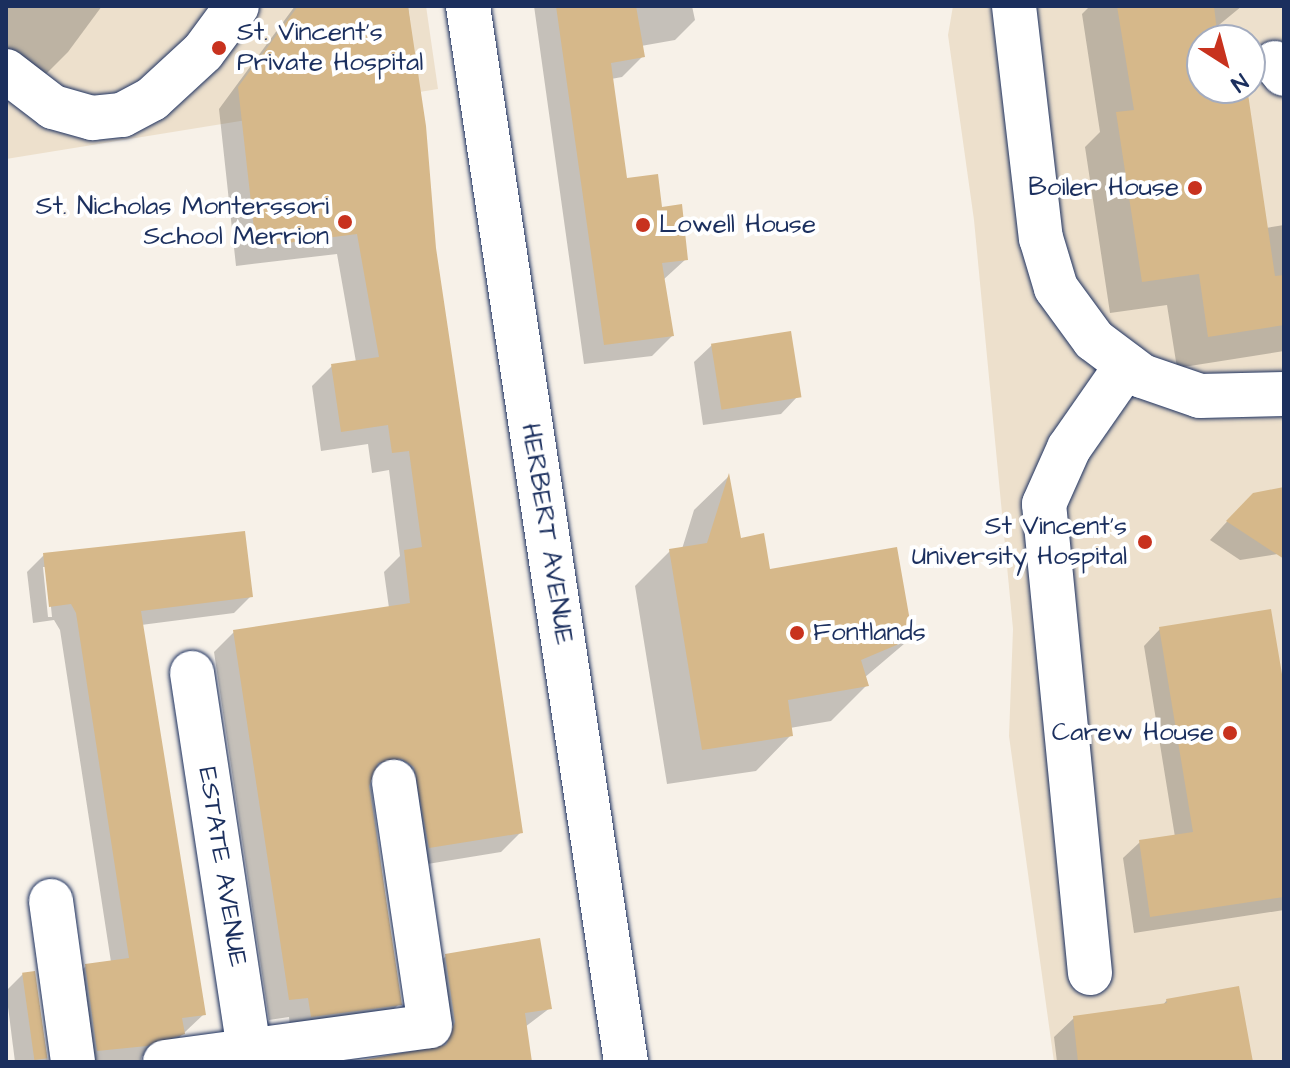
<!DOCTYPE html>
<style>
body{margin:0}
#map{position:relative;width:1290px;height:1068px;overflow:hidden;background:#f7f1e8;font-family:"Architects Daughter",sans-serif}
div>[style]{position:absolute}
.built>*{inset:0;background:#ede0cc}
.shadow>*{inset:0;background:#0003}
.building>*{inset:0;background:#d6b88a;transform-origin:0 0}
.roads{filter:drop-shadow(0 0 2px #1b2f5e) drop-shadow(0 0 2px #1b2f5e)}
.minor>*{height:44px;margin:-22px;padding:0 22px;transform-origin:22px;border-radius:22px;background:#fff}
.dots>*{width:22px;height:22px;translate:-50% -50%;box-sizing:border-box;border:4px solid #fff;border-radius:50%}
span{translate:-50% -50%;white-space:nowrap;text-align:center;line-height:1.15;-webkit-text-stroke:8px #fff;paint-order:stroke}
.poi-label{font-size:26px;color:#1b2f5e}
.left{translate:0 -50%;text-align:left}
.right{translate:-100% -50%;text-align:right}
.street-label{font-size:26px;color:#1b2f5e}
.frame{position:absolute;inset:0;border:8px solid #1b2f5e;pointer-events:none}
.north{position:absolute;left:1186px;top:24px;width:80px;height:80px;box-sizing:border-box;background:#fff;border:2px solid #a4acbf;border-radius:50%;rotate:144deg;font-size:22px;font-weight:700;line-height:32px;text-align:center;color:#1b2f5e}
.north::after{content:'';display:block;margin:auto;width:28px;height:36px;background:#c8321e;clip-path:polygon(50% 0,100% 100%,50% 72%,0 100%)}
</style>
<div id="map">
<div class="built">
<div style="clip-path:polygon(6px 6px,426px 6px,438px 89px,6px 159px)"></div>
<div style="clip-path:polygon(evenodd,953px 6px,1284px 6px,1284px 1062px,1054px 1062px,1009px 736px,1013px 629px,974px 220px,948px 35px,953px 6px,1202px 40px,1250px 40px,1250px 88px,1202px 88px,1202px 40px)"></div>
</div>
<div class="shadow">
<div style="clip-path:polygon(6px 6px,102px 6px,68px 52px,30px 90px,6px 72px)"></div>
<div style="clip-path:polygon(295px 6px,408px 6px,434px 248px,521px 832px,501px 852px,409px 867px,394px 787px,370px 777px,399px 1004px,379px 1024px,291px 1036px,289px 1017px,269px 1020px,214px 652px,234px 632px,389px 608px,384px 572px,400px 556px,389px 470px,372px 473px,368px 444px,321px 451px,312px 386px,332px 366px,356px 362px,337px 254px,236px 266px,219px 109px)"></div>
<div style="clip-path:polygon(534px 6px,692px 6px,695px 20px,675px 40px,641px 46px,643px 56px,622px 77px,611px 79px,625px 181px,660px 209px,686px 259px,663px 280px,672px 336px,652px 356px,584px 364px)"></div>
<div style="clip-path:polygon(1090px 6px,1242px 6px,1214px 29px,1216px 40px,1202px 40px,1202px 88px,1222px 88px,1266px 228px,1284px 225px,1284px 351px,1177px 368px,1167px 305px,1110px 313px,1085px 147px,1100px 132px,1082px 14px)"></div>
<div style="clip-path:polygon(712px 345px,798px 396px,781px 414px,703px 425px,694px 362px)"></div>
<div style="clip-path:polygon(728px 477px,739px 540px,769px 571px,911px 638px,864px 678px,866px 686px,831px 721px,790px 728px,791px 735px,756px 771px,667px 784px,635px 586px,670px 551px,682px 549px,694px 510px)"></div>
<div style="clip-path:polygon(1284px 496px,1284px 553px,1240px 560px,1210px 540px,1235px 513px)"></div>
<div style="clip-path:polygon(evenodd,44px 555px,251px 596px,234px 613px,141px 625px,204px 1014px,166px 1050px,142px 1056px,140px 1062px,80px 1062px,69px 983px,86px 966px,111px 962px,60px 630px,54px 620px,33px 623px,27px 572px,44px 555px,43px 567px,47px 567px,52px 617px,48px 617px,43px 567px)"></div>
<div style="clip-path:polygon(1160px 629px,1284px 698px,1284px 910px,1134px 933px,1123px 858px,1140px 842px,1175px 837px,1144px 646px)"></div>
<div style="clip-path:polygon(446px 956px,550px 1008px,525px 1027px,530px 1062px,357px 1062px,435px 1049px,428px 973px)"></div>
<div style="clip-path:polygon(34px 973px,48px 1062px,15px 1062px,6px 991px,23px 974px)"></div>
<div style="clip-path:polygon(1167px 1000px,1251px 1062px,1057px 1062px,1054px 1037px,1074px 1018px,1162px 1006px)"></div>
</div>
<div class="building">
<div style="clip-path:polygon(298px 6px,408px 6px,426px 126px,436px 248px,523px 833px,429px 848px,414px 767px,402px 759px,378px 763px,369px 786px,402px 1005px,311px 1017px,308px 998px,289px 1000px,233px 630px,410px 603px,404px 550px,422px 547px,409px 451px,392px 453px,388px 425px,341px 432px,331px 364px,379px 357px,357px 234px,256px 247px,238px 87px)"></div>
<div style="clip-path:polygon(556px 6px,636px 6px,645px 57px,611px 63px,627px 178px,658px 174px,662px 207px,682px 204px,688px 260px,662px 263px,674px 336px,604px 345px)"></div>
<div style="clip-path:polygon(1117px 6px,1214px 6px,1218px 40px,1202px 40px,1202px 88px,1224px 88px,1225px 97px,1248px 94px,1275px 276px,1284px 275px,1284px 325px,1208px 337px,1199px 274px,1142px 282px,1116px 112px,1134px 110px)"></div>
<div style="left:791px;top:331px;width:67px;height:81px;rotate:81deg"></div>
<div style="clip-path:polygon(729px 473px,741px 538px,764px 533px,770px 569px,897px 547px,913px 638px,861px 660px,869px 686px,788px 700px,793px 736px,702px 750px,669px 549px,707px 543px)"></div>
<div style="clip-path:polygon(1284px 487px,1284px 559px,1226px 521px,1253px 493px)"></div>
<div style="clip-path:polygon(245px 531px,253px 597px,141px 611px,206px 1015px,182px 1018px,185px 1034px,147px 1046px,97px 1051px,85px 964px,129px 958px,76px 613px,71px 604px,49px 607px,43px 553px)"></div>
<div style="clip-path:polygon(1271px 609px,1284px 686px,1284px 897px,1150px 917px,1139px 840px,1193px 832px,1159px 627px)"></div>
<div style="clip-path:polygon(540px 938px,552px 1009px,525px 1013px,532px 1062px,351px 1062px,446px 1045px,455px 1022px,445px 954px)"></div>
<div style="left:35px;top:971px;width:88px;height:13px;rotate:82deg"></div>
<div style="clip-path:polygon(1239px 986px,1253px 1062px,1078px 1062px,1073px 1016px,1167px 1003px,1166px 999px)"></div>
</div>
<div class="roads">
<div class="minor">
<div style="left:468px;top:6px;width:1068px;rotate:81.49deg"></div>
<div style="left:1014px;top:6px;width:234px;rotate:83.4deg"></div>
<div style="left:1041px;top:238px;width:52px;rotate:73.3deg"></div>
<div style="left:1056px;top:288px;width:64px;rotate:53.8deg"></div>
<div style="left:1094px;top:340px;width:60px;rotate:36.9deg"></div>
<div style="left:1142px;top:376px;width:61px;rotate:19deg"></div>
<div style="left:1200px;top:396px;width:84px;rotate:-1.4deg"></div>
<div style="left:1275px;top:63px;width:14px;rotate:51deg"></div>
<div style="left:6px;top:71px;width:59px;rotate:37.5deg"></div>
<div style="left:53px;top:107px;width:41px;rotate:15.8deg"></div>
<div style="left:92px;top:118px;width:30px;rotate:-6deg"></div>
<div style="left:122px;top:115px;width:34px;rotate:-28deg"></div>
<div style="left:152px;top:99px;width:69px;rotate:-42.7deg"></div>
<div style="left:203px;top:52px;width:57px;rotate:-53.5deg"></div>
<div style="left:192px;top:673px;width:393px;rotate:81.4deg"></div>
<div style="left:51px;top:901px;width:162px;rotate:82.2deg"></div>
<div style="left:1090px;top:973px;width:471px;rotate:-95.6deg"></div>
<div style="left:1044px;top:504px;width:61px;rotate:-65.9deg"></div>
<div style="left:1069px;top:448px;width:101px;rotate:-55.1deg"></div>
<div style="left:165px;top:1062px;width:267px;rotate:-7.7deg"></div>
<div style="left:430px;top:1026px;width:247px;rotate:-98.4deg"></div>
</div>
</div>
<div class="dots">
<div style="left:219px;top:48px;background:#c8321e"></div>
<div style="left:1195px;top:188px;background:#c8321e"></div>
<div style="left:345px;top:222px;background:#c8321e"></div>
<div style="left:643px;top:225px;background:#c8321e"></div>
<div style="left:1145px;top:542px;background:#c8321e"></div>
<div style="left:797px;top:633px;background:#c8321e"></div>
<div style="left:1230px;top:733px;background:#c8321e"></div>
</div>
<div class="poi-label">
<span class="left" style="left:237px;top:48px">St. Vincent's<br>Private Hospital</span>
<span class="right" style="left:1179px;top:188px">Boiler House</span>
<span class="right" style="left:329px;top:222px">St. Nicholas Monterssori<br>School Merrion</span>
<span class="left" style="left:659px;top:225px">Lowell House</span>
<span class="right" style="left:1127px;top:542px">St Vincent's<br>University Hospital</span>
<span class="left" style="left:813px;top:633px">Fontlands</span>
<span class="right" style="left:1214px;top:733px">Carew House</span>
</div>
<div class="street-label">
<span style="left:547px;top:534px;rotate:81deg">HERBERT AVENUE</span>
<span style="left:222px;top:867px;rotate:81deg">ESTATE AVENUE</span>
</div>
<div class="frame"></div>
<div class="north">N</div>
</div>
